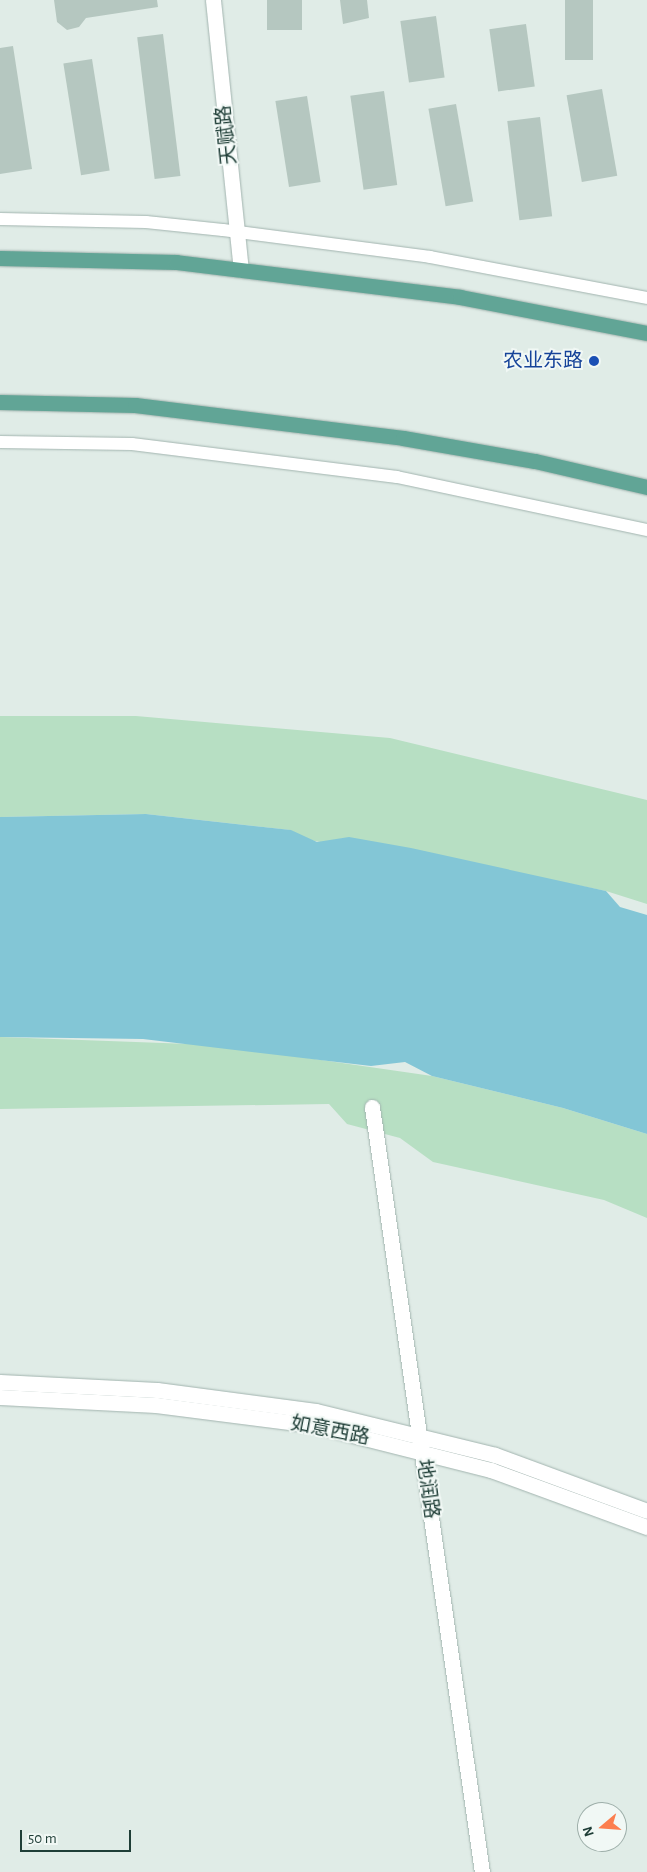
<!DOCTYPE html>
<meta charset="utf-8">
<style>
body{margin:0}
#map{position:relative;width:647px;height:1872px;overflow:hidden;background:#e0ece7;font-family:"Alegreya Sans","Noto Sans SC",sans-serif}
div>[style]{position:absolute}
.green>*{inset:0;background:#b7dfc3}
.water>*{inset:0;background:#83c6d6}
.building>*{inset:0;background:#b5c7c0;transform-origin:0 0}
.roads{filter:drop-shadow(0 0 1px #a2b4af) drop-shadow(0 0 1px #a2b4af)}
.minor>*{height:12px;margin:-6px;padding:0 6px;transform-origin:6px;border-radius:6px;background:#fff}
.tertiary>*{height:15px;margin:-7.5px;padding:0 7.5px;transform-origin:7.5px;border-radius:7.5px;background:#fff}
.primary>*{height:15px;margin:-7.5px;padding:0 7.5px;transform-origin:7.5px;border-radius:7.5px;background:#61a596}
.dots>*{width:14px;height:14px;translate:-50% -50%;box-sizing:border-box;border:2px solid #f1f8f5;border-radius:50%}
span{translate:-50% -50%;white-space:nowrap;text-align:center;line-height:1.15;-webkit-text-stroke:4px #f1f8f5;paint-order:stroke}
.street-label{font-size:20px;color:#1f3e37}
.transit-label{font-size:20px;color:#164399}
.right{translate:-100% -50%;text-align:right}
.north{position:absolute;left:577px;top:1802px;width:50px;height:50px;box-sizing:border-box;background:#f1f8f5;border:1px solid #9daea9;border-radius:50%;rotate:252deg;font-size:14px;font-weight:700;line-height:20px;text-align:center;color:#1f3e37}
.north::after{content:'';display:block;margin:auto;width:18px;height:22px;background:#fc7e4e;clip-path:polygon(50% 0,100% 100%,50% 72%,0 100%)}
.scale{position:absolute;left:20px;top:1830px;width:111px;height:22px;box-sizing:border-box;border:2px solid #1f3e37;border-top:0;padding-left:6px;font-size:15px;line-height:18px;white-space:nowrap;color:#1f3e37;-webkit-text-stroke:4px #f1f8f5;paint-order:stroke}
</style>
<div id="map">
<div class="green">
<div style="clip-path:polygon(0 716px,136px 716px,390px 738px,647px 800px,647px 904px,606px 891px,344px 838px,326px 843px,309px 840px,290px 830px,146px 814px,0 817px)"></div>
<div style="clip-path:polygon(0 1037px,217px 1045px,432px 1076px,563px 1108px,647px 1134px,647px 1218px,604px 1200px,433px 1162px,400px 1138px,347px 1124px,329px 1104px,0 1109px)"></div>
</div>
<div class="water">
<div style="clip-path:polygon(146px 814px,291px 830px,317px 842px,349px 837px,411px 848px,606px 891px,620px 907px,647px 915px,647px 1134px,563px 1108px,432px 1076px,405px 1062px,371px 1066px,143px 1039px,0 1037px,0 817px)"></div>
</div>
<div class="building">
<div style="clip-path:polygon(54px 0,157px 0,158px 7px,86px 18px,79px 27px,67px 30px,57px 22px)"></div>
<div style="left:267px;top:0;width:35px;height:30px"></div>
<div style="clip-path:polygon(340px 0,367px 0,369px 18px,343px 24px)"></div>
<div style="left:565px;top:0;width:28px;height:60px"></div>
<div style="left:436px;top:16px;width:62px;height:36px;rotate:82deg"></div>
<div style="left:526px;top:24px;width:63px;height:37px;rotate:82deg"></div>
<div style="left:163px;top:34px;width:143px;height:26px;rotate:83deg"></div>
<div style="clip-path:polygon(13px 46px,32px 169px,0 174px,0 48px)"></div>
<div style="left:92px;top:59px;width:113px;height:29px;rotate:81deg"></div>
<div style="left:602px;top:89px;width:88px;height:36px;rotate:80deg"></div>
<div style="left:384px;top:91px;width:95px;height:34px;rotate:82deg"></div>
<div style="left:307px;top:96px;width:87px;height:32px;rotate:81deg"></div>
<div style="left:456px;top:104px;width:99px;height:28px;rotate:80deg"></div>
<div style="left:540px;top:117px;width:100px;height:33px;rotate:83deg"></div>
</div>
<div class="roads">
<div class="minor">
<div style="left:0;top:219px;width:146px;rotate:1.2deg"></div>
<div style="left:146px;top:222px;width:77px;rotate:5.9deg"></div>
<div style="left:223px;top:230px;width:209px;rotate:7.4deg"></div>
<div style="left:430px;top:257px;width:221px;rotate:10.7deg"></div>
<div style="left:0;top:442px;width:132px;rotate:0.9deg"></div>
<div style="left:132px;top:444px;width:267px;rotate:7.1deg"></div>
<div style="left:397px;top:477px;width:256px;rotate:12deg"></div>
</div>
<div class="tertiary">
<div style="left:213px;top:0;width:271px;rotate:84.1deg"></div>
<div style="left:372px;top:1107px;width:773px;rotate:81.82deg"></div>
<div style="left:0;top:1382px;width:157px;rotate:2.9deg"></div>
<div style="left:157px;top:1390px;width:160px;rotate:7.5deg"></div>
<div style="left:316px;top:1411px;width:184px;rotate:13.8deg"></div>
<div style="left:495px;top:1455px;width:162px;rotate:20.2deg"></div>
<div style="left:0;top:1397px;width:156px;rotate:2.9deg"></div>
<div style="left:156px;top:1405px;width:158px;rotate:7.3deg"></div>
<div style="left:313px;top:1425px;width:184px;rotate:14.2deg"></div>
<div style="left:491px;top:1470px;width:166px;rotate:20.1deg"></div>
</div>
<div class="primary">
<div style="left:0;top:258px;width:176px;rotate:1.3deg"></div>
<div style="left:176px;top:262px;width:286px;rotate:7deg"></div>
<div style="left:460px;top:297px;width:190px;rotate:10.9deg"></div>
<div style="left:0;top:402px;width:135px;rotate:1.3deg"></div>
<div style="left:135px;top:405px;width:270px;rotate:7deg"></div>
<div style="left:403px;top:438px;width:134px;rotate:9.9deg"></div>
<div style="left:535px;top:461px;width:115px;rotate:13.1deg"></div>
</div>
</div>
<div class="dots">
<div style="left:594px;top:361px;background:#1a4fb4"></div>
</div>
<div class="street-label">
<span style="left:227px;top:135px;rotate:-96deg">天赋路</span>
<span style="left:330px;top:1431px;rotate:11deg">如意西路</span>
<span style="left:427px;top:1489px;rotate:82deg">地润路</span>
</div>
<div class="transit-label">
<span class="right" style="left:583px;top:361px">农业东路</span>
</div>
<div class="north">N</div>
<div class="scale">50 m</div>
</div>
